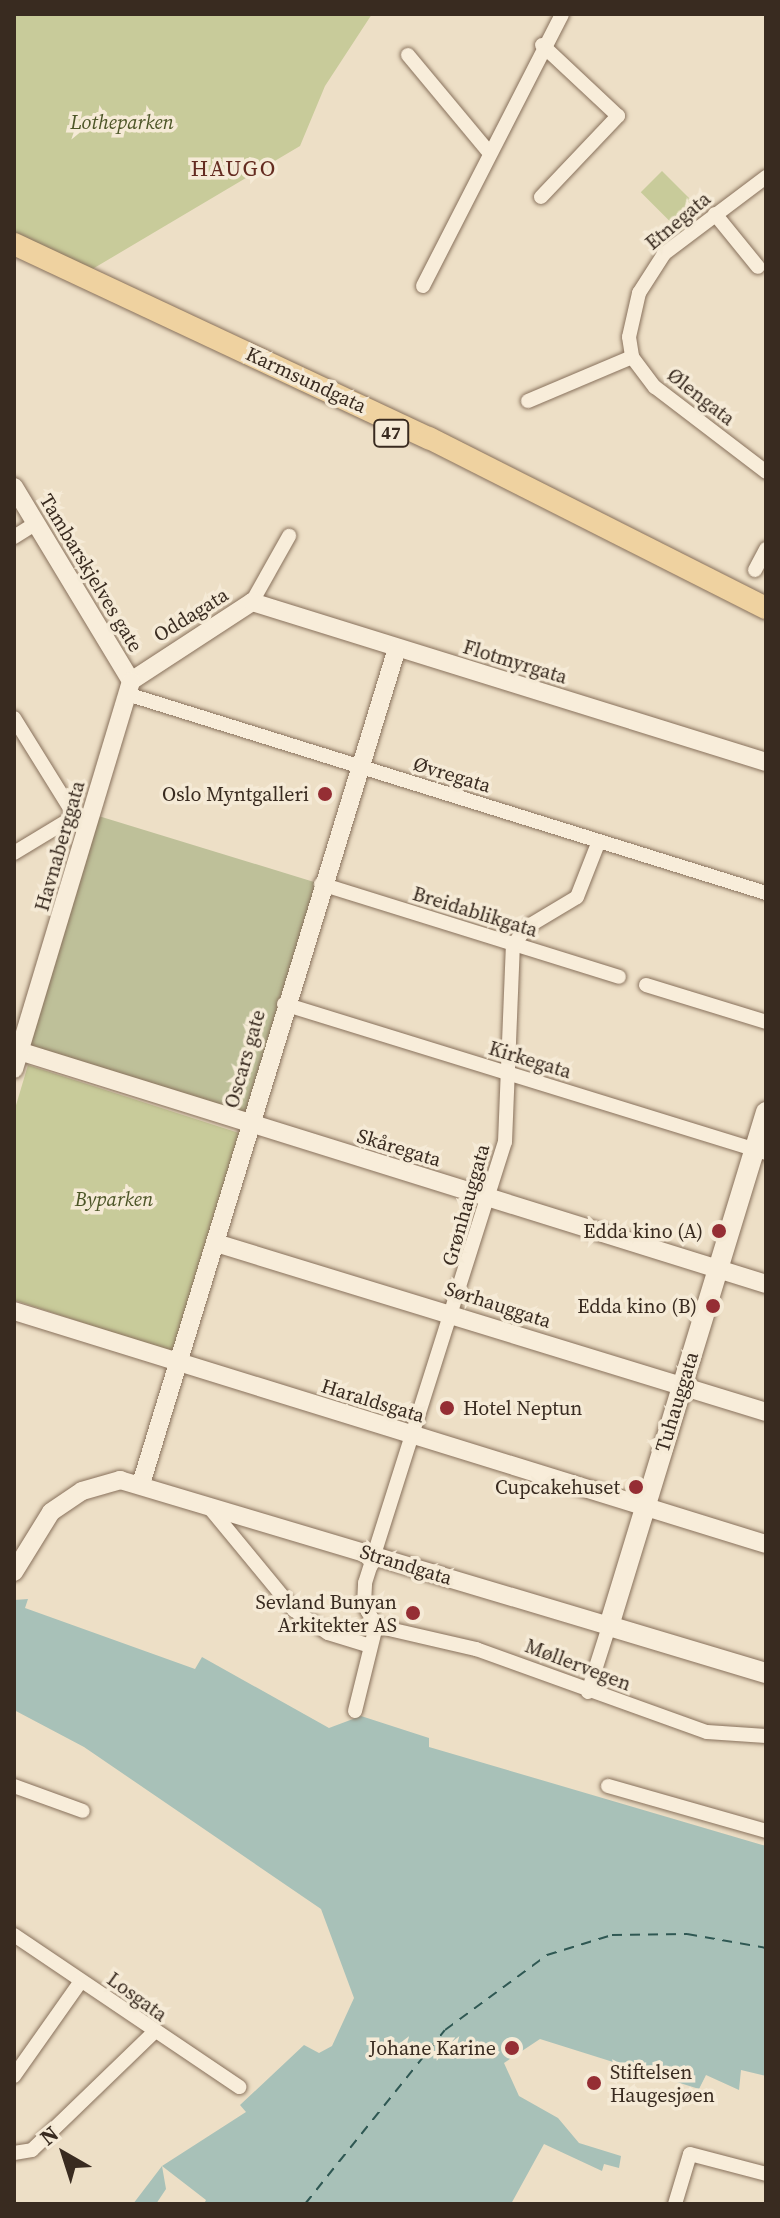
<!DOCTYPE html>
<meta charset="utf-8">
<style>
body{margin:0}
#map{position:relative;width:780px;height:2218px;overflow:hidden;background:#eddfc6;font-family:"Source Serif 4",serif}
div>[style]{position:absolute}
.green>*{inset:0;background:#c8cb9a;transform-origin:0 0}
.cemetery>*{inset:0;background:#bec099;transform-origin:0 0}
.water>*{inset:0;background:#a8c1b8}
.pier>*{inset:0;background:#eddfc6}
.ferry>*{height:2px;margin-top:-1px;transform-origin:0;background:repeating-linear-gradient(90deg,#2f5853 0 10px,transparent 0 18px)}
.roads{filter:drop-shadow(0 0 2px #88715c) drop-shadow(0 0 2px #88715c)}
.minor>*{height:14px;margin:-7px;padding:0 7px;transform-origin:7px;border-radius:7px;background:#f8edda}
.tertiary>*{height:18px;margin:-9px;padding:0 9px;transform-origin:9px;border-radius:9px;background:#f8edda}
.secondary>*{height:20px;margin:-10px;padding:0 10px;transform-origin:10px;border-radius:10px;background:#f8edda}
.primary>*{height:22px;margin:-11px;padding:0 11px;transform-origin:11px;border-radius:11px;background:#efd2a0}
.dots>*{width:22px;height:22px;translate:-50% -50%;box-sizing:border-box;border:4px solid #f5ead6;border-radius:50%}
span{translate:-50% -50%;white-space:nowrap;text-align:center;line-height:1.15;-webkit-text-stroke:7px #f5ead6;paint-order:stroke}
.shield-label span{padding:2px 6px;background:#f5ead6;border:2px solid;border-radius:6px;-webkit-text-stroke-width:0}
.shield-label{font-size:18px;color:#392b20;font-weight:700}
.park-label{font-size:20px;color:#4c5527;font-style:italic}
.street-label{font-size:20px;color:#392b20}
.poi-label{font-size:20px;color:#392b20}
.right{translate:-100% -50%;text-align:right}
.left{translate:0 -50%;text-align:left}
.neighbourhood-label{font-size:22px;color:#642b20;letter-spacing:2px}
.frame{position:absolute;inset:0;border:16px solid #392b20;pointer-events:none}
.north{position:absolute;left:24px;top:2114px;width:80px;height:80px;-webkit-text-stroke:6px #f5ead6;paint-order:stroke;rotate:321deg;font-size:22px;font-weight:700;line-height:32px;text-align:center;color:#392b20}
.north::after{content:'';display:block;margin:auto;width:28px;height:36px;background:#392b20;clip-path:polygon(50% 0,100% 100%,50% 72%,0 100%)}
</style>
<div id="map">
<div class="green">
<div style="clip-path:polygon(14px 14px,372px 14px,325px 86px,300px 146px,84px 274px,14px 246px)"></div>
<div style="left:662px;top:171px;width:57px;height:30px;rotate:45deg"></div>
<div style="clip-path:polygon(28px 1065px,239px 1133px,175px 1353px,14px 1300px,14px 1112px)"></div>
</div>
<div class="cemetery">
<div style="left:92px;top:814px;width:239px;height:248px;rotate:17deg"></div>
</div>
<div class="water">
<div style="clip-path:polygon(28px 1599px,25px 1608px,195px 1669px,202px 1657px,329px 1728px,361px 1716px,429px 1738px,429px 1747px,766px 1846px,766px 2076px,741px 2070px,739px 2090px,706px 2075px,699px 2089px,540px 2039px,504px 2063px,519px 2096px,558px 2118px,579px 2143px,621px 2156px,619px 2168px,604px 2164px,602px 2171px,544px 2144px,511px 2204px,133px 2204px,162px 2166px,246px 2112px,240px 2105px,304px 2045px,319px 2053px,332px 2046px,354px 1998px,321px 1909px,84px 1747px,14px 1710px,14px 1600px)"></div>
</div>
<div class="pier">
<div style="clip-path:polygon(162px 2166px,206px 2200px,204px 2204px,156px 2204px,166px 2189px)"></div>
</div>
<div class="ferry">
<div style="left:305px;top:2204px;width:223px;rotate:-51.2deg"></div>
<div style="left:445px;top:2030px;width:127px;rotate:-36.3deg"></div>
<div style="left:547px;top:1955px;width:68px;rotate:-17.1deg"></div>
<div style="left:612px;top:1935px;width:75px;rotate:-0.8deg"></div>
<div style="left:687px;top:1934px;width:80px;rotate:10deg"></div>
</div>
<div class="roads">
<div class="minor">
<div style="left:408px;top:55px;width:125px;rotate:50.2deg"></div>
<div style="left:766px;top:177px;width:128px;rotate:143deg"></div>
<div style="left:664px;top:254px;width:46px;rotate:122.7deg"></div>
<div style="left:639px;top:293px;width:45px;rotate:102.8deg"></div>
<div style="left:629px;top:337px;width:20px;rotate:81deg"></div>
<div style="left:632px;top:357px;width:38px;rotate:53deg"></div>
<div style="left:655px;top:387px;width:140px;rotate:37.4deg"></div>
<div style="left:541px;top:197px;width:112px;rotate:-46.5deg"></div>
<div style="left:618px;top:116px;width:104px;rotate:-136.9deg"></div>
<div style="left:715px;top:214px;width:68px;rotate:50.9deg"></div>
<div style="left:423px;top:286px;width:305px;rotate:-62.9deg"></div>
<div style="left:528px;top:401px;width:113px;rotate:-22.9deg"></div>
<div style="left:14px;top:537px;width:25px;rotate:-32deg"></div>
<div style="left:755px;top:570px;width:24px;rotate:-62deg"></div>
<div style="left:252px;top:602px;width:76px;rotate:-60.7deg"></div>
<div style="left:127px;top:694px;width:669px;rotate:17.3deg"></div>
<div style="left:14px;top:718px;width:137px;rotate:58.2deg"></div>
<div style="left:14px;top:853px;width:71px;rotate:-31.2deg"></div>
<div style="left:321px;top:884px;width:312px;rotate:17.3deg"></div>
<div style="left:646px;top:985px;width:126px;rotate:17.1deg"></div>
<div style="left:284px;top:1004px;width:505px;rotate:17.18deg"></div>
<div style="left:209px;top:1507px;width:134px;rotate:50.5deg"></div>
<div style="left:294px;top:1610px;width:41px;rotate:34.1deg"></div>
<div style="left:328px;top:1633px;width:41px;rotate:17.1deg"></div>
<div style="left:376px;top:1626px;width:25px;rotate:-119deg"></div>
<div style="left:364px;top:1604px;width:21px;rotate:-87deg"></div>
<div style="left:365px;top:1583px;width:463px;rotate:-72.4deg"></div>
<div style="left:505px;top:1142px;width:197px;rotate:-87.7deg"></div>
<div style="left:513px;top:945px;width:23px;rotate:-52deg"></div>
<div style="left:527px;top:927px;width:58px;rotate:-31deg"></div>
<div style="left:577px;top:897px;width:60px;rotate:-68.6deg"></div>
<div style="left:588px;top:1692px;width:69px;rotate:-72.3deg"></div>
<div style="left:355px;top:1711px;width:88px;rotate:-76.1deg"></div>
<div style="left:376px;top:1626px;width:103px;rotate:13deg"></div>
<div style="left:476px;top:1649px;width:245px;rotate:19.8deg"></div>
<div style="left:707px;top:1732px;width:59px;rotate:3.9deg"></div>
<div style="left:14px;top:1786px;width:73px;rotate:19.9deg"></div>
<div style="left:608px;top:1786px;width:164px;rotate:15.9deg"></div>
<div style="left:14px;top:1935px;width:272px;rotate:34deg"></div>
<div style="left:14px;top:2076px;width:116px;rotate:-54.8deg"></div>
<div style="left:14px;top:2153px;width:18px;rotate:-9deg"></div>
<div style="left:32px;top:2150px;width:167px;rotate:-44deg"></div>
<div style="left:675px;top:2204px;width:52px;rotate:-73.3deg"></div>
<div style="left:690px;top:2154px;width:79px;rotate:14.7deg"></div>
</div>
<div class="tertiary">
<div style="left:14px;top:487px;width:227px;rotate:58.9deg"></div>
<div style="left:131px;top:681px;width:145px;rotate:-33.1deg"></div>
<div style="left:252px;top:602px;width:538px;rotate:17.29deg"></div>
<div style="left:19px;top:1051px;width:782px;rotate:17.32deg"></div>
<div style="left:14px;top:1069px;width:405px;rotate:-73.2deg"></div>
<div style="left:216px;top:1243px;width:575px;rotate:17.08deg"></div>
<div style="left:14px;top:1311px;width:787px;rotate:17.22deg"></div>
<div style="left:141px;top:1484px;width:874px;rotate:-72.97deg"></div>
<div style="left:14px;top:1572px;width:70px;rotate:-58.3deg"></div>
<div style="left:51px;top:1512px;width:37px;rotate:-34deg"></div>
<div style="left:82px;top:1491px;width:40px;rotate:-16deg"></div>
<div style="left:120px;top:1480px;width:510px;rotate:16.62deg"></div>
</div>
<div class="secondary">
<div style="left:766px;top:1112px;width:537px;rotate:106.99deg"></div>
<div style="left:609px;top:1626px;width:164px;rotate:16.7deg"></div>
</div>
<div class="primary">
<div style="left:14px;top:244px;width:458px;rotate:25.1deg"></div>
<div style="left:429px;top:438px;width:377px;rotate:26.8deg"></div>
</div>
</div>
<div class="dots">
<div style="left:325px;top:794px;background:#952e34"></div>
<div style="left:719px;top:1231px;background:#952e34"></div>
<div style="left:713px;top:1306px;background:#952e34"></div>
<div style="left:447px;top:1408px;background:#952e34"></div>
<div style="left:636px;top:1487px;background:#952e34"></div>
<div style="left:413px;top:1613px;background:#952e34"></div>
<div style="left:512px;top:2048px;background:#952e34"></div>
<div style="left:594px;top:2083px;background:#952e34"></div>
</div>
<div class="shield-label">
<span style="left:391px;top:433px">47</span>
</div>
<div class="park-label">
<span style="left:122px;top:122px">Lotheparken</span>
<span style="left:114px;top:1199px">Byparken</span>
</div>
<div class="street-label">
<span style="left:678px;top:221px;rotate:-40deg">Etnegata</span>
<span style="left:306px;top:380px;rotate:25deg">Karmsundgata</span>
<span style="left:701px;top:397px;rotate:38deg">Ølengata</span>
<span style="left:91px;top:573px;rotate:59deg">Tambarskjelves gate</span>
<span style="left:191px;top:615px;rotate:-32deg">Oddagata</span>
<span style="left:515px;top:662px;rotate:17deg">Flotmyrgata</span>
<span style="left:452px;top:775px;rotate:17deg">Øvregata</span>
<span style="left:60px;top:846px;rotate:-74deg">Havnaberggata</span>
<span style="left:475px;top:912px;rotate:17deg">Breidablikgata</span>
<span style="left:245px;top:1059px;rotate:-74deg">Oscars gate</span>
<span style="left:530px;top:1060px;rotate:17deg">Kirkegata</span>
<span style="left:399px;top:1148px;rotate:17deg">Skåregata</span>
<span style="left:466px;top:1205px;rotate:-74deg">Grønhauggata</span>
<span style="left:498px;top:1305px;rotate:18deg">Sørhauggata</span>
<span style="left:373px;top:1401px;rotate:17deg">Haraldsgata</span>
<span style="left:677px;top:1402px;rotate:-73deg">Tuhauggata</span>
<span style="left:406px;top:1565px;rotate:17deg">Strandgata</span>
<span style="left:578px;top:1665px;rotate:21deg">Møllervegen</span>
<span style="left:137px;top:1997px;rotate:36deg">Losgata</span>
</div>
<div class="poi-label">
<span class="right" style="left:309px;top:794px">Oslo Myntgalleri</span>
<span class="right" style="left:703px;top:1231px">Edda kino (A)</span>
<span class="right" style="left:697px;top:1306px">Edda kino (B)</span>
<span class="left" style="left:463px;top:1408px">Hotel Neptun</span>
<span class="right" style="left:620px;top:1487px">Cupcakehuset</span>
<span class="right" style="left:397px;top:1614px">Sevland Bunyan<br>Arkitekter AS</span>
<span class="right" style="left:496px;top:2048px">Johane Karine</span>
<span class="left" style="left:610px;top:2084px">Stiftelsen<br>Haugesjøen</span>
</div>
<div class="neighbourhood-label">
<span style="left:234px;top:169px">HAUGO</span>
</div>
<div class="frame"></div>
<div class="north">N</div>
</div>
